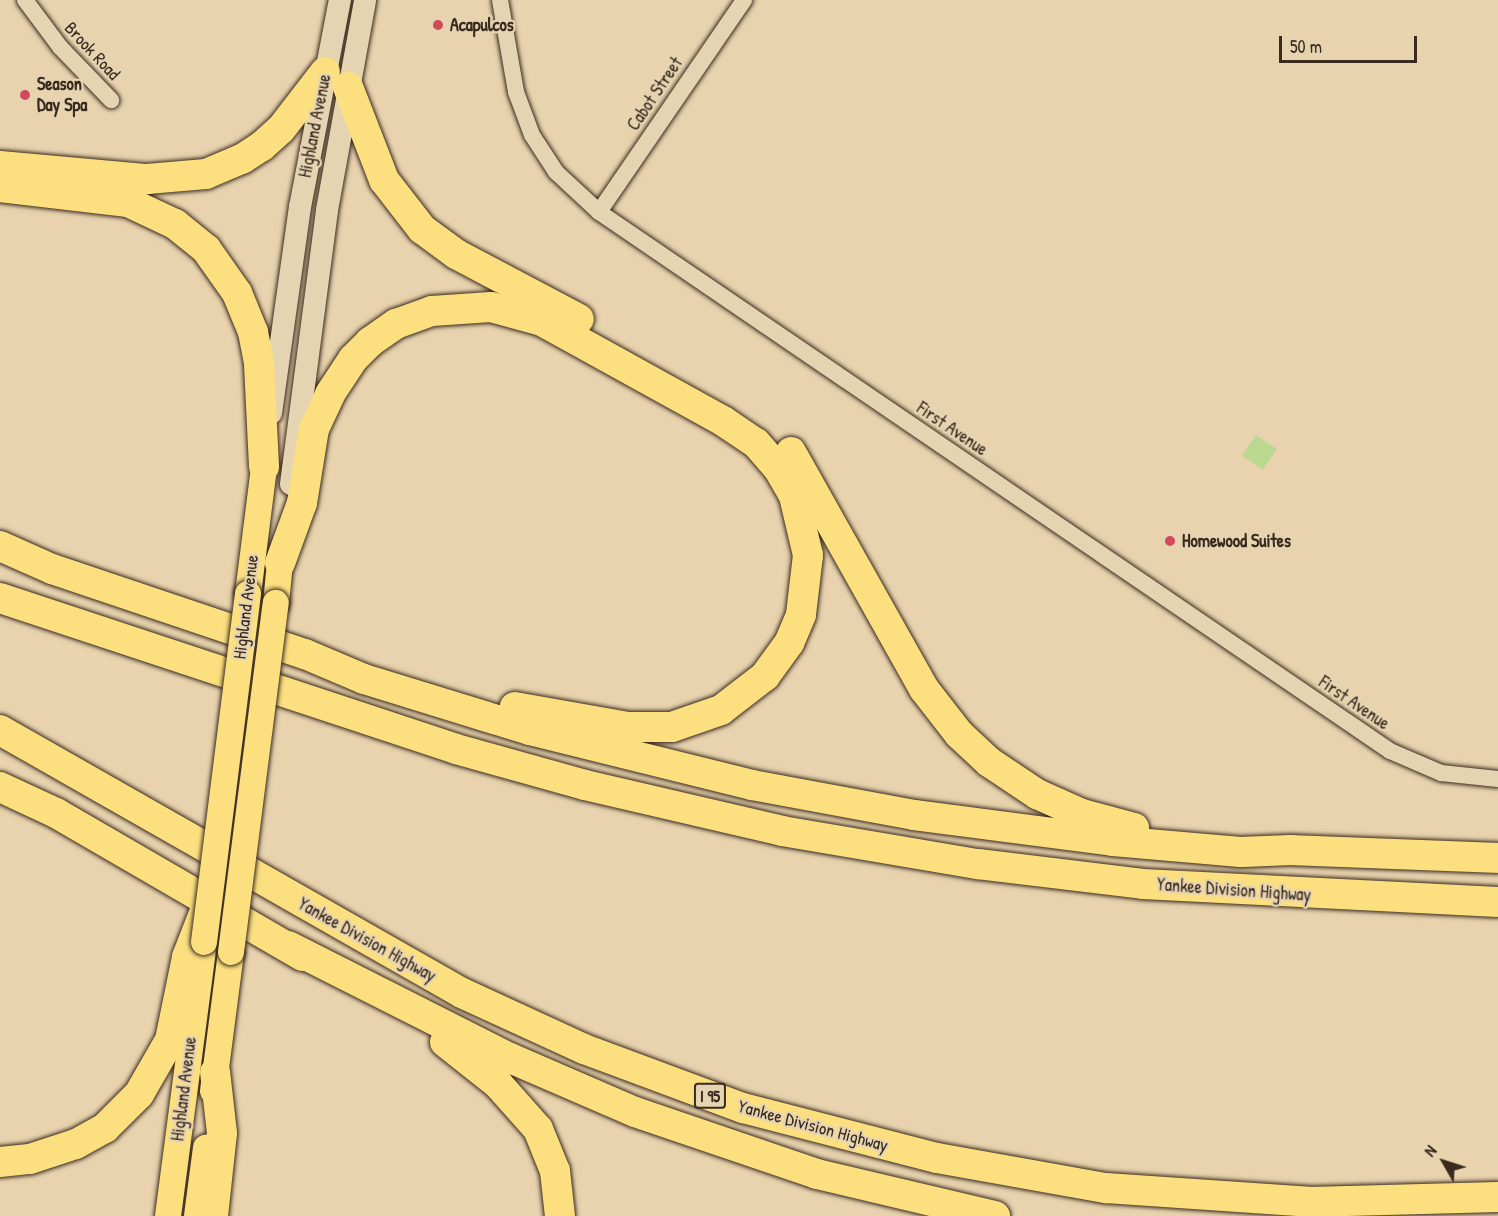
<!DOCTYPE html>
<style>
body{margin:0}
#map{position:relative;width:1498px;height:1216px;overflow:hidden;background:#e8d3ae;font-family:"Patrick Hand",sans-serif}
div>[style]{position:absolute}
.green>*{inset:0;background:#bad890;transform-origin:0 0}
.roads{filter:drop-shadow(0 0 2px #3b2a1e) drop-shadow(0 0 2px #3b2a1e)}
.street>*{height:16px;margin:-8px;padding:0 8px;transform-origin:8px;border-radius:8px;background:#e5d4b1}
.secondary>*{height:22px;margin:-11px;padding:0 11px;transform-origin:11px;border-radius:11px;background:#e5d4b1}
.primary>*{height:26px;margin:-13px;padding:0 13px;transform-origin:13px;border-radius:13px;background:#fce080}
.highway>*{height:30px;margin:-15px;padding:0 15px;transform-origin:15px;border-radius:15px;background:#fce080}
.bridges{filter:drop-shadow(0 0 2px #3b2a1e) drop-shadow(0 0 2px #3b2a1e)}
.primary-bridge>*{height:26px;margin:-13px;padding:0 13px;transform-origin:13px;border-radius:13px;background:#fce080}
.dots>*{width:16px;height:16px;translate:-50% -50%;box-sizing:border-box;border:3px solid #e5d4b1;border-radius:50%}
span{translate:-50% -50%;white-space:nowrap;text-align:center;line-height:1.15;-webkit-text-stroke:4.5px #e5d4b1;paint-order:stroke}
.shield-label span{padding:2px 4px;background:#e5d4b1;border:2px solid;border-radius:4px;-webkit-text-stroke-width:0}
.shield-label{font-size:16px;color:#3b2a1e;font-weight:700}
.poi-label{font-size:18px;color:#3b2a1e;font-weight:700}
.left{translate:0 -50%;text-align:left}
.street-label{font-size:18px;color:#3b2a1e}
.north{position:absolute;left:1414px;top:1132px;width:60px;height:60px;-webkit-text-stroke:4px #e5d4b1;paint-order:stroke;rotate:309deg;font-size:16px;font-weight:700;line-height:24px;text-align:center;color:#3b2a1e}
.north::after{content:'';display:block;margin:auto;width:21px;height:27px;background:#3b2a1e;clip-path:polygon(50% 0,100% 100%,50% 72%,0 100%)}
.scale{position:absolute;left:1279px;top:36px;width:138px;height:27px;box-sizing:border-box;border:3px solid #3b2a1e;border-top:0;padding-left:8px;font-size:18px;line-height:21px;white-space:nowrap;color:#3b2a1e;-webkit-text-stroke:4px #e5d4b1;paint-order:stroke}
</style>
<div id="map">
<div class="green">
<div style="left:1256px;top:435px;width:25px;height:25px;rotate:34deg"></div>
</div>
<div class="roads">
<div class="street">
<div style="left:25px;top:0;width:59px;rotate:53.3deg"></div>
<div style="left:60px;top:47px;width:74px;rotate:46.1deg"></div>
<div style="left:500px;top:0;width:93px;rotate:80.1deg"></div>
<div style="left:516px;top:92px;width:46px;rotate:69.6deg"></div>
<div style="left:532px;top:135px;width:44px;rotate:57deg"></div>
<div style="left:556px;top:172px;width:59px;rotate:42.9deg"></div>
<div style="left:599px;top:212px;width:957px;rotate:34.27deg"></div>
<div style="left:1390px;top:751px;width:56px;rotate:23.3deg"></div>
<div style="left:1441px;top:773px;width:57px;rotate:6deg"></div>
<div style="left:599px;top:212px;width:257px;rotate:-55.6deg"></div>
</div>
<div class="secondary">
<div style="left:271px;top:413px;width:208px;rotate:-82deg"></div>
<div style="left:300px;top:207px;width:211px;rotate:-79.1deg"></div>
<div style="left:291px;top:484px;width:276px;rotate:-82.5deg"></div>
<div style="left:327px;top:210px;width:213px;rotate:-79.7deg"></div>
</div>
<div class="primary">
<div style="left:248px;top:594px;width:128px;rotate:-82.8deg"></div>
<div style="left:276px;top:603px;width:40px;rotate:-84.3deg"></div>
<div style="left:213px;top:1091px;width:140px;rotate:-82.6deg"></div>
<div style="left:168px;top:1216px;width:276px;rotate:-82.5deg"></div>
<div style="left:197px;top:1216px;width:69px;rotate:-82.5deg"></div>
</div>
<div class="highway">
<div style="left:348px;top:87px;width:100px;rotate:68.8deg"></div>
<div style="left:384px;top:180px;width:62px;rotate:52.2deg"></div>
<div style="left:422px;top:229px;width:42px;rotate:36.3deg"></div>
<div style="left:456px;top:254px;width:139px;rotate:27.9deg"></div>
<div style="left:0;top:166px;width:148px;rotate:5.1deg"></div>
<div style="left:147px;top:179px;width:59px;rotate:-4.8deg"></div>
<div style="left:206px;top:174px;width:39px;rotate:-23deg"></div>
<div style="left:242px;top:159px;width:24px;rotate:-33deg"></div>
<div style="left:262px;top:146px;width:25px;rotate:-42deg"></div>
<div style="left:281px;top:129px;width:72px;rotate:-52.3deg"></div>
<div style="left:0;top:187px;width:129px;rotate:6.7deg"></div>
<div style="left:128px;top:202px;width:52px;rotate:25.1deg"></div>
<div style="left:175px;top:224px;width:40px;rotate:39deg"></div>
<div style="left:206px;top:249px;width:54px;rotate:54.8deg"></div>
<div style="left:237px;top:293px;width:42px;rotate:67.7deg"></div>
<div style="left:253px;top:332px;width:33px;rotate:79deg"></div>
<div style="left:259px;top:364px;width:103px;rotate:87.2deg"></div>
<div style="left:791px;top:452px;width:272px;rotate:60.7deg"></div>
<div style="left:924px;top:689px;width:57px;rotate:52.1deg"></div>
<div style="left:959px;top:734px;width:41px;rotate:43deg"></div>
<div style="left:989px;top:762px;width:58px;rotate:33.7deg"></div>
<div style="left:1037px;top:794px;width:49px;rotate:24deg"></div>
<div style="left:1082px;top:814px;width:54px;rotate:15.1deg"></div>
<div style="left:0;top:546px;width:57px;rotate:23.9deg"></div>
<div style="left:52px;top:569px;width:267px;rotate:18.6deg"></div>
<div style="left:305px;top:654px;width:64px;rotate:23deg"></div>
<div style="left:364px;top:679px;width:174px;rotate:17.1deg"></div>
<div style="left:530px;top:730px;width:229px;rotate:13.9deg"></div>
<div style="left:752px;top:785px;width:165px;rotate:10.5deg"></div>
<div style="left:914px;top:815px;width:201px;rotate:7.4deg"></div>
<div style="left:1113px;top:841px;width:128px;rotate:4.9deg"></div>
<div style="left:1241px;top:852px;width:50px;rotate:-2.3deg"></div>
<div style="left:1291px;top:850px;width:207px;rotate:2.2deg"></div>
<div style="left:280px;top:563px;width:64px;rotate:-69.9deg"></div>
<div style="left:302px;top:503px;width:75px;rotate:-80.8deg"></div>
<div style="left:314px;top:429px;width:38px;rotate:-65deg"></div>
<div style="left:330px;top:394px;width:42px;rotate:-56.7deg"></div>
<div style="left:353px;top:359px;width:24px;rotate:-45deg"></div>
<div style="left:370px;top:342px;width:32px;rotate:-35deg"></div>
<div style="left:396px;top:324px;width:38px;rotate:-20deg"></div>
<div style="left:432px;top:311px;width:59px;rotate:-3.9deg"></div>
<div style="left:491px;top:307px;width:53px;rotate:15.4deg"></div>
<div style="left:542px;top:321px;width:207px;rotate:28.9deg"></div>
<div style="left:723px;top:421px;width:40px;rotate:34deg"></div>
<div style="left:756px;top:443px;width:33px;rotate:49deg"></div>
<div style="left:778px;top:468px;width:32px;rotate:60deg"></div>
<div style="left:794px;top:496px;width:61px;rotate:76.7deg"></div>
<div style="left:808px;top:555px;width:60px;rotate:96.7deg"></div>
<div style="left:801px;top:615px;width:30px;rotate:113deg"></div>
<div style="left:789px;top:643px;width:41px;rotate:126deg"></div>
<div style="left:765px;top:676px;width:56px;rotate:142.3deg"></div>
<div style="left:721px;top:710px;width:52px;rotate:160.9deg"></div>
<div style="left:672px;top:727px;width:44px;rotate:180deg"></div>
<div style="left:628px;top:727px;width:115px;rotate:-170deg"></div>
<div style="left:0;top:598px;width:480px;rotate:18.3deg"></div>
<div style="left:456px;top:749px;width:134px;rotate:15.6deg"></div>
<div style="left:585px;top:785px;width:202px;rotate:13.1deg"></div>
<div style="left:782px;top:831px;width:199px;rotate:9.6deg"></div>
<div style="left:978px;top:864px;width:166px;rotate:6.9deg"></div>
<div style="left:1143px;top:884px;width:355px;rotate:2.9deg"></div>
<div style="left:0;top:730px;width:532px;rotate:29.65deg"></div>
<div style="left:462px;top:993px;width:134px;rotate:24.7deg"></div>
<div style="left:584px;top:1049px;width:170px;rotate:20.4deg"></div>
<div style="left:743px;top:1108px;width:200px;rotate:14.5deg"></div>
<div style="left:937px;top:1158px;width:172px;rotate:10.1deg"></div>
<div style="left:1106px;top:1188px;width:203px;rotate:3.9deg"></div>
<div style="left:1309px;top:1202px;width:189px;rotate:-1.5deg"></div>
<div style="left:0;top:787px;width:62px;rotate:24.9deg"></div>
<div style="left:56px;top:813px;width:285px;rotate:30.1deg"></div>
<div style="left:288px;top:946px;width:249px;rotate:26.8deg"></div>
<div style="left:510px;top:1058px;width:136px;rotate:23.4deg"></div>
<div style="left:635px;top:1112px;width:192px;rotate:18.8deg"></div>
<div style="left:817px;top:1174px;width:183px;rotate:13.3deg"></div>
<div style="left:445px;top:1042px;width:68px;rotate:38.4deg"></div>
<div style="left:498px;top:1084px;width:60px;rotate:48.4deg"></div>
<div style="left:538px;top:1129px;width:45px;rotate:68deg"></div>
<div style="left:555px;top:1171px;width:45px;rotate:83.7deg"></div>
<div style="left:0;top:1162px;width:30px;rotate:-6deg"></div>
<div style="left:30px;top:1159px;width:48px;rotate:-18.1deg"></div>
<div style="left:76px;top:1144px;width:33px;rotate:-29deg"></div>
<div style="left:105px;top:1128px;width:48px;rotate:-45deg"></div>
<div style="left:139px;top:1094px;width:62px;rotate:-60.1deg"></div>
<div style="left:170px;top:1040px;width:85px;rotate:-78.4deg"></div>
<div style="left:187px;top:957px;width:53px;rotate:-68.8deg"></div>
<div style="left:213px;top:1216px;width:83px;rotate:-83.8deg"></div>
<div style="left:222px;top:1133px;width:61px;rotate:-96.5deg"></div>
</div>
</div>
<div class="bridges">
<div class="primary-bridge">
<div style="left:204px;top:942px;width:351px;rotate:-82.8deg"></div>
<div style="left:231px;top:952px;width:352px;rotate:-82.7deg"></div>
</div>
</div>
<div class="dots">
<div style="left:438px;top:25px;background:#d1495b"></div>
<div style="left:25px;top:95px;background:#d1495b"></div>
<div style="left:1170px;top:541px;background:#d1495b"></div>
</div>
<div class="shield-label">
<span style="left:710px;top:1096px">I 95</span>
</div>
<div class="poi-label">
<span class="left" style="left:450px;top:25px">Acapulcos</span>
<span class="left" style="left:37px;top:95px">Season<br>Day Spa</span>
<span class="left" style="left:1182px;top:541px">Homewood Suites</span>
</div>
<div class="street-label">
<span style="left:92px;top:51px;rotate:47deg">Brook Road</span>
<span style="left:655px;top:94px;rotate:-56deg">Cabot Street</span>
<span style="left:315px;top:126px;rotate:-79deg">Highland Avenue</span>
<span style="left:952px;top:429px;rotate:34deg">First Avenue</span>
<span style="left:246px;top:607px;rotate:-83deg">Highland Avenue</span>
<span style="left:1354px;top:703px;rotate:34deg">First Avenue</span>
<span style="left:1234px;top:890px;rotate:4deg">Yankee Division Highway</span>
<span style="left:367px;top:940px;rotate:29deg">Yankee Division Highway</span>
<span style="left:184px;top:1089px;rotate:-83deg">Highland Avenue</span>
<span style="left:813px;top:1126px;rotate:15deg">Yankee Division Highway</span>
</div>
<div class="north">N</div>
<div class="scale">50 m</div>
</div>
